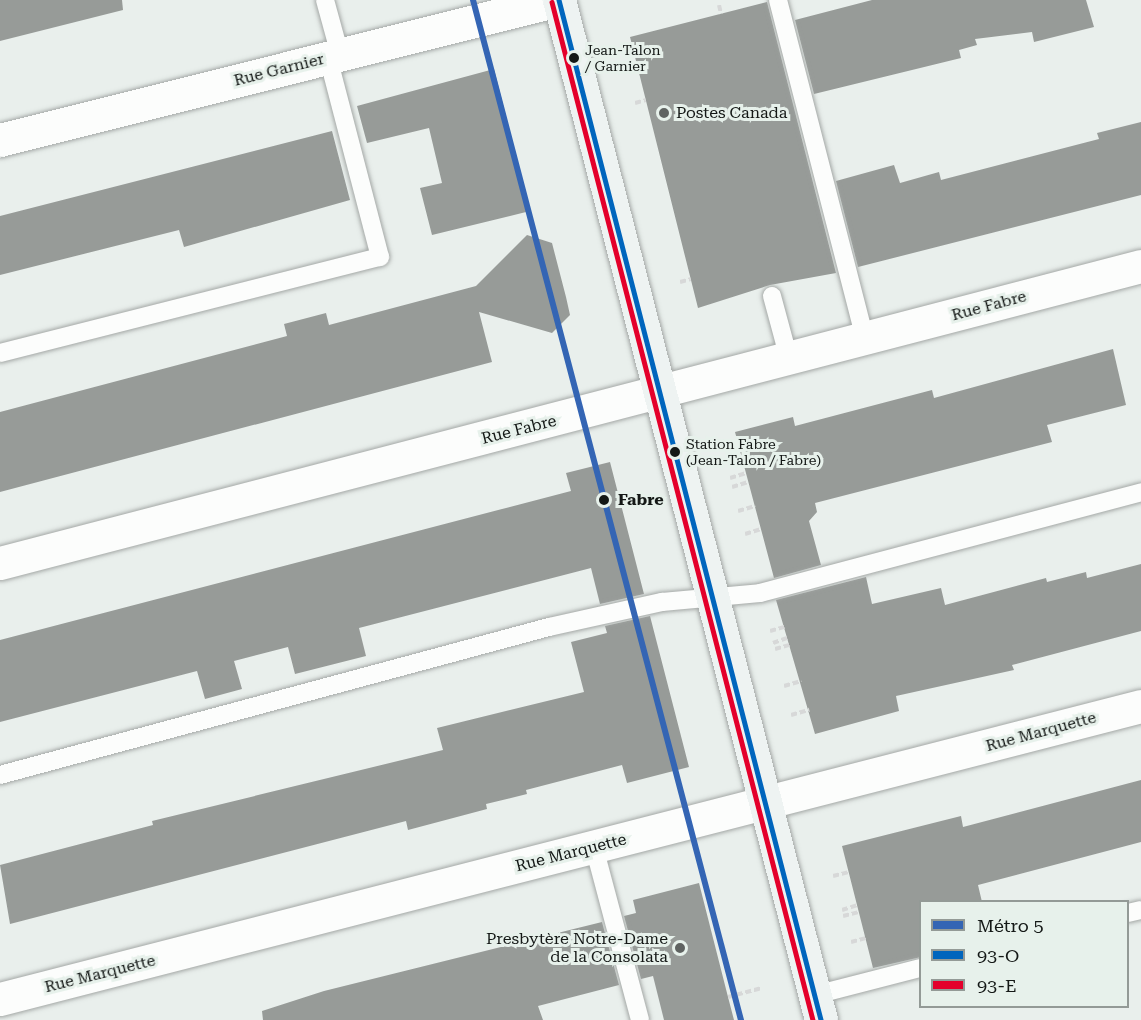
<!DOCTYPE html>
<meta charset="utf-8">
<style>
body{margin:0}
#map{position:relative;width:1141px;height:1020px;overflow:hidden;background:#e9efec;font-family:"Roboto Serif",serif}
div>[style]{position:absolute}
.building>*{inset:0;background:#979b98}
.path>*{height:4px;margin-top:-2px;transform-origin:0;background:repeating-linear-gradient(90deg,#d7d8d8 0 6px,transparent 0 9px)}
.roads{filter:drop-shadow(0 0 2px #a4a8a6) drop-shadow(0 0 2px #a4a8a6)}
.lane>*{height:18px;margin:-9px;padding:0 9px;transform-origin:9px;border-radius:9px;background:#fcfdfc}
.street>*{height:33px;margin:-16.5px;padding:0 16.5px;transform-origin:16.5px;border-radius:16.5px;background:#fcfdfc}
.secondary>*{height:33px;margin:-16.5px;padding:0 16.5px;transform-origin:16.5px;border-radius:16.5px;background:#eef3f2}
.bus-1>*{height:4.5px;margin:-2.25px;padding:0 2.25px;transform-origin:2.25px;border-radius:2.25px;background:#0065bd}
.bus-2>*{height:4.5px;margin:-2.25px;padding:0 2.25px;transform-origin:2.25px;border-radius:2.25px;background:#e4002b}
.metro-1>*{height:6px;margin:-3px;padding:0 3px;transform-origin:3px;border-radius:3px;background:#3465b4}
.dots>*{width:16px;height:16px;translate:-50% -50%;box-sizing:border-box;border:3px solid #e7f1eb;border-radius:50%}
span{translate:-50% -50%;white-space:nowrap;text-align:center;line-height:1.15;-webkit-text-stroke:6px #e7f1eb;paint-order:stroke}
.bus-label{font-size:14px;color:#141816}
.left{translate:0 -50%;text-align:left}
.street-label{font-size:16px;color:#141816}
.poi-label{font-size:16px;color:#141816}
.right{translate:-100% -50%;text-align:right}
.stop-label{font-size:16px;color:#141816;font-weight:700}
.legend{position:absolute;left:919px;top:900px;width:210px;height:108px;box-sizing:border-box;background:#e7f1eb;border:2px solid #939a96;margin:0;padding:8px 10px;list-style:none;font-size:18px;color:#141816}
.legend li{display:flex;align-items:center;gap:12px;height:30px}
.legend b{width:30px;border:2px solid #939a96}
</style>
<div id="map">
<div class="building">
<div style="clip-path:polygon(0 0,122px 0,123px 10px,0 41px)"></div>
<div style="clip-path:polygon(872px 0,1086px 0,1094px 27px,1034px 42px,1032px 32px,975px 39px,977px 45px,959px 50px,961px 58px,814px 94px,795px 20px)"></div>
<div style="clip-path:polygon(767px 2px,836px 273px,770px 285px,698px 308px,630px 37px)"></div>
<div style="clip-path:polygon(494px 69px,530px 211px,432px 235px,420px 188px,442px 183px,429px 128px,367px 143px,357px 106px)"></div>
<div style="clip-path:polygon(1141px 122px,1141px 195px,858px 267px,836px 181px,894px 165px,900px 183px,939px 172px,941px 180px,1099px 139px,1097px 133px)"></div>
<div style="clip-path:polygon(332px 131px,350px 200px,184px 247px,179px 230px,0 275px,0 216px)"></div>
<div style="clip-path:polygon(527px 235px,552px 243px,566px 297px,570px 315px,552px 333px,479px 312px,492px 362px,0 492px,0 412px,287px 336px,284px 324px,326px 313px,329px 325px,476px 286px)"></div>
<div style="clip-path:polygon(1113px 349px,1126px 405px,1047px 425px,1052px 442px,815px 503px,817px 512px,809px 521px,821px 565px,774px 578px,735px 432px,793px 417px,795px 426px,932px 390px,934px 398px)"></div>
<div style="clip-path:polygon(610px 462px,644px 594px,600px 604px,591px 568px,359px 628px,366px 656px,295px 674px,288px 647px,234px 661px,242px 689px,205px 699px,197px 671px,0 722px,0 640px,571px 491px,566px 473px)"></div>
<div style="clip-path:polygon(1141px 564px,1141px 631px,1012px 665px,1014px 670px,896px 696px,899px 711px,815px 734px,776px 600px,866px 577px,872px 604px,941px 588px,945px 605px,1046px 578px,1047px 582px,1086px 572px,1087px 578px)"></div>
<div style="clip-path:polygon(650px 616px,689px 767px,627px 783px,622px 765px,526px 790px,527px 794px,486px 804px,487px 809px,408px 830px,406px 821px,10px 924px,0 865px,153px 825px,152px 821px,443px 750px,437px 728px,584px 692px,571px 642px,607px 633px,605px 626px)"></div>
<div style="clip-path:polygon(1141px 780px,1141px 842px,978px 885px,982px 902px,921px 902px,921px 957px,873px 968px,842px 846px,961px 816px,963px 827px)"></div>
<div style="clip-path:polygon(699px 883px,728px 997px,734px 1020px,664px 1020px,653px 976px,641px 979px,624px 916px,636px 913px,633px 900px)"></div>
<div style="clip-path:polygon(602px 922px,619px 985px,538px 1006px,543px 1020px,263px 1020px,262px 1011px,324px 991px)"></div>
</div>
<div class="path">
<div style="left:719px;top:5px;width:9px;rotate:77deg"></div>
<div style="left:623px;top:56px;width:11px;rotate:-15deg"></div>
<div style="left:635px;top:103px;width:11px;rotate:-15deg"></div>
<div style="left:680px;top:282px;width:11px;rotate:-15deg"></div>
<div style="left:730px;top:478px;width:17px;rotate:-17deg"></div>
<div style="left:732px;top:487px;width:17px;rotate:-17deg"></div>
<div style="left:738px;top:511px;width:18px;rotate:-16deg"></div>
<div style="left:745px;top:534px;width:17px;rotate:-17deg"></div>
<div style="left:770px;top:631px;width:15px;rotate:-16deg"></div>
<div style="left:773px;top:643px;width:15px;rotate:-20deg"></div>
<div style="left:775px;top:649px;width:15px;rotate:-16deg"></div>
<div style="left:784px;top:686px;width:18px;rotate:-16deg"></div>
<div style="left:791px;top:715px;width:19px;rotate:-16deg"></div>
<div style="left:833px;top:876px;width:16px;rotate:-14deg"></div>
<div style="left:842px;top:910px;width:16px;rotate:-18deg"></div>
<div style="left:843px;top:916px;width:16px;rotate:-14deg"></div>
<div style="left:851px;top:942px;width:16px;rotate:-15deg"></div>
<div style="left:728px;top:997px;width:34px;rotate:-15deg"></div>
</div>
<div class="roads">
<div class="lane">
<div style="left:325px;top:0;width:57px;rotate:74.7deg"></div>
<div style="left:778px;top:0;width:350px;rotate:75.6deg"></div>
<div style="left:772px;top:296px;width:65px;rotate:74.9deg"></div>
<div style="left:0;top:353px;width:392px;rotate:-14.2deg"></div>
<div style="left:380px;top:257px;width:207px;rotate:-104.6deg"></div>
<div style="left:0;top:775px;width:569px;rotate:-15.09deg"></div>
<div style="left:549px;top:627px;width:116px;rotate:-12.5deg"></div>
<div style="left:662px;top:602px;width:98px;rotate:-5.2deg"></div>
<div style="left:760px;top:593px;width:394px;rotate:-14.8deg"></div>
<div style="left:594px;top:847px;width:179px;rotate:75.1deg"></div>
<div style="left:1128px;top:913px;width:13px;rotate:-13deg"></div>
<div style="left:815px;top:995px;width:108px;rotate:-14.4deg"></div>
</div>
<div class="street">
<div style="left:0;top:140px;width:575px;rotate:-14.08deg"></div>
<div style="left:0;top:563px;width:1179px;rotate:-14.59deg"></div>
<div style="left:0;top:999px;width:1178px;rotate:-14.4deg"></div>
</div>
<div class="secondary">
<div style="left:559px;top:0;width:1053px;rotate:75.59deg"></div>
</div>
</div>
<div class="bus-1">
<div style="left:559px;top:0;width:1053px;rotate:75.59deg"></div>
</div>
<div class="bus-2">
<div style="left:552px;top:2px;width:1051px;rotate:75.62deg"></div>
</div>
<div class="metro-1">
<div style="left:473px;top:0;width:1055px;rotate:75.28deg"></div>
</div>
<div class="dots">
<div style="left:574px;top:58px;background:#141816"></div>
<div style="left:664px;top:113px;background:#5f6361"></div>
<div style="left:675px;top:452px;background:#141816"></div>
<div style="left:604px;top:500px;background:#141816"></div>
<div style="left:680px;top:948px;background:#5f6361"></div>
</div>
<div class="bus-label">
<span class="left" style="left:585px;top:58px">Jean-Talon<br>/ Garnier</span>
<span class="left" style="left:686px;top:452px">Station Fabre<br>(Jean-Talon / Fabre)</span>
</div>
<div class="street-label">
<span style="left:279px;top:70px;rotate:-14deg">Rue Garnier</span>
<span style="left:989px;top:306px;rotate:-15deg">Rue Fabre</span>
<span style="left:519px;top:430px;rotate:-14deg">Rue Fabre</span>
<span style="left:1041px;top:732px;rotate:-15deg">Rue Marquette</span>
<span style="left:571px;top:853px;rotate:-14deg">Rue Marquette</span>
<span style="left:100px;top:974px;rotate:-14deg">Rue Marquette</span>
</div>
<div class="poi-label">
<span class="left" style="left:676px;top:113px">Postes Canada</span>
<span class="right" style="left:668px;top:948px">Presbytère Notre-Dame<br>de la Consolata</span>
</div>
<div class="stop-label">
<span class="left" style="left:618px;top:500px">Fabre</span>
</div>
<ul class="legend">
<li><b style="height:8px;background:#3465b4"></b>Métro 5</li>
<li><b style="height:8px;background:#0065bd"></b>93-O</li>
<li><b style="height:8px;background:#e4002b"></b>93-E</li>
</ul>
</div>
